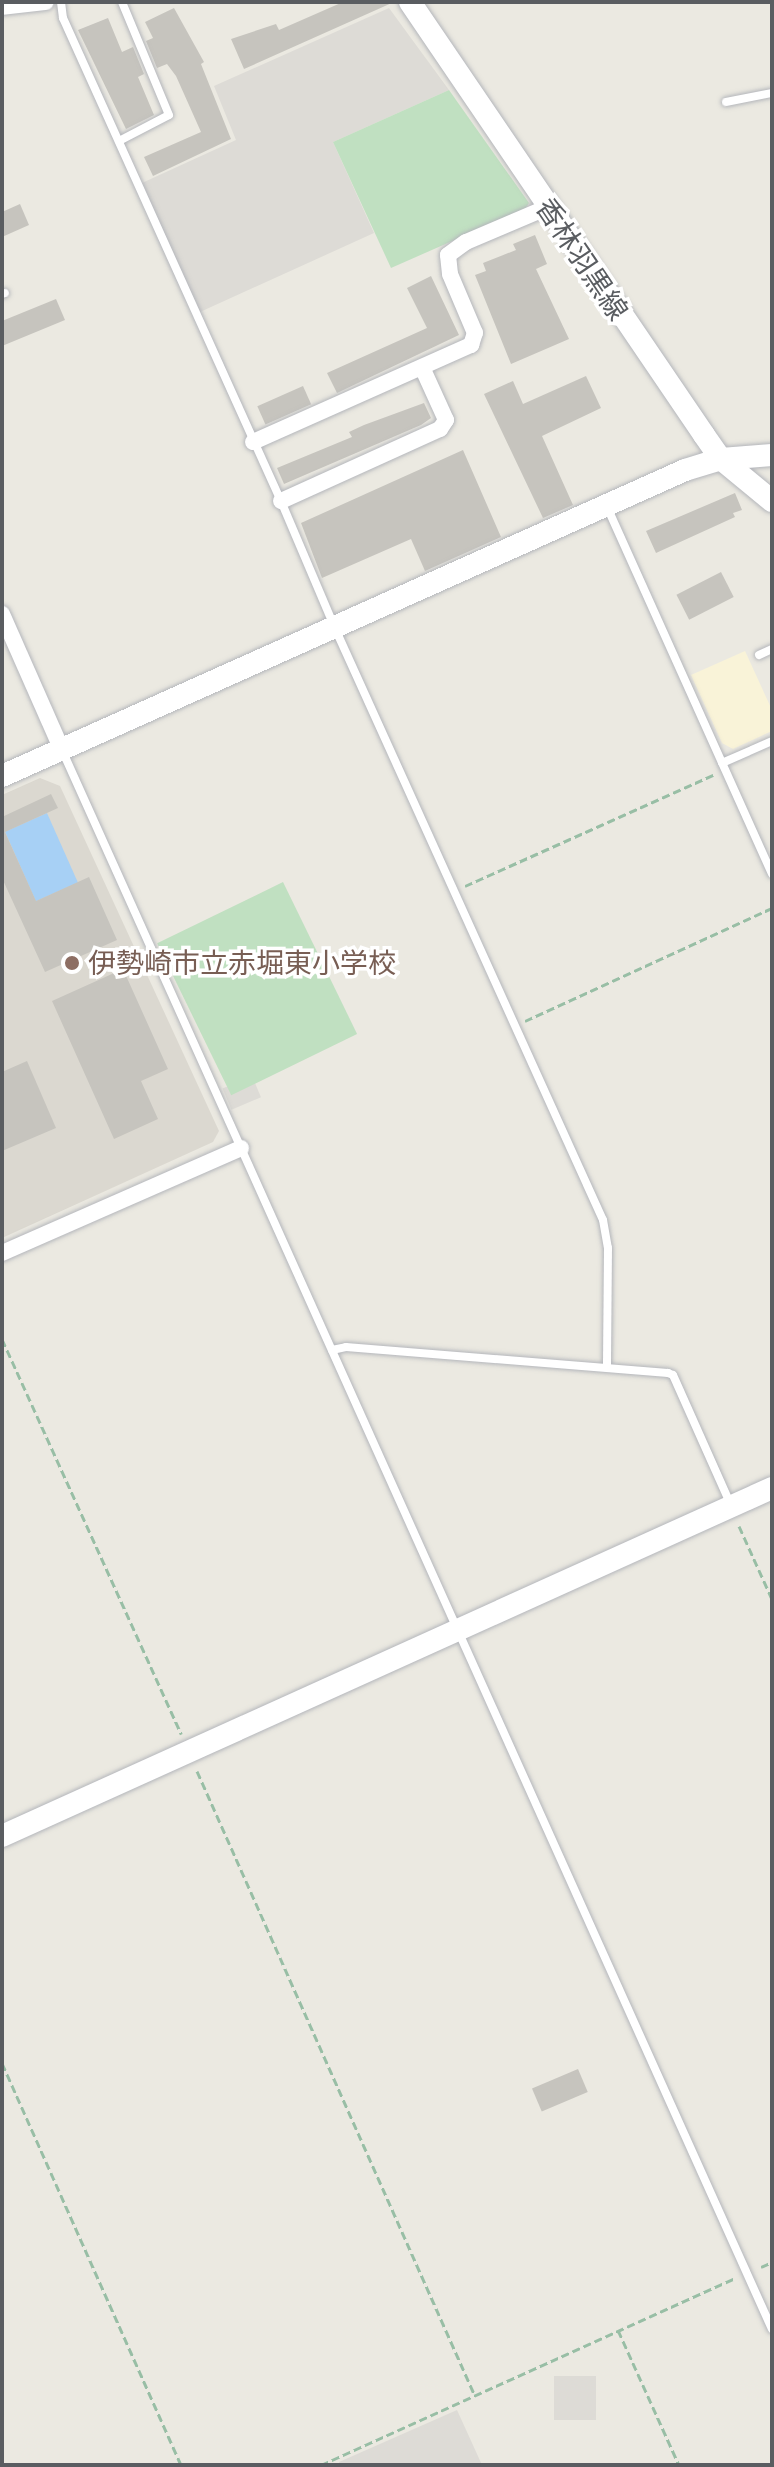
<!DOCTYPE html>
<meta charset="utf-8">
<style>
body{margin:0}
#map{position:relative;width:774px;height:2467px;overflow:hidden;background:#ebe9e1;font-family:"Asap Condensed","Noto Sans JP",sans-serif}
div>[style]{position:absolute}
.commercial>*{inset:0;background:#f9f3d8}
.industrial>*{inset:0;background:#dddbd6;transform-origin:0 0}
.education>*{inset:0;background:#dbd8d0}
.green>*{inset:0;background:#c0e0c1;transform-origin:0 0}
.water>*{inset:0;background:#a7d0f5;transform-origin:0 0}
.building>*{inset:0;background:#c6c4be;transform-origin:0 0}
.path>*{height:3px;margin-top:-1.5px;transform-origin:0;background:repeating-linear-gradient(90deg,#98bea5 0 8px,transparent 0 12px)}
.roads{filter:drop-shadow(0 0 2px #b4b6bb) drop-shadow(0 0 2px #b4b6bb)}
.lane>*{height:8px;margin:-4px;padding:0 4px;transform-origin:4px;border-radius:4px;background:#fff}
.street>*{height:16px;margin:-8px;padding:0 8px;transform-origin:8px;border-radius:8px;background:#fff}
.secondary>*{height:22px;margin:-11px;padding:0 11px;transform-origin:11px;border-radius:11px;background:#fff}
.dots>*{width:22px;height:22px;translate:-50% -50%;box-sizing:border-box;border:4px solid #fff;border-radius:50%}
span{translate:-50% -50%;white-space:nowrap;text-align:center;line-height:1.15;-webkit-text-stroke:7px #fff;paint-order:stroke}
.street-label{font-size:28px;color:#5a5d61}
.education-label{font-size:28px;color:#785e54}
.left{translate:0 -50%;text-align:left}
.frame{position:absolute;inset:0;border:4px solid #5a5d61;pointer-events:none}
</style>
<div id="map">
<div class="commercial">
<div style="clip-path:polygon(745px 651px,772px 710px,772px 731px,733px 749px,722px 743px,691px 675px)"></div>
</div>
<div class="industrial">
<div style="clip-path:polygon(389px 8px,449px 90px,333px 142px,374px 233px,200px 312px,142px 183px,236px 140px,214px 86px)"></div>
<div style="left:252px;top:1076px;width:23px;height:32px;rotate:67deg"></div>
<div style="left:554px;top:2376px;width:42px;height:44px"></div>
<div style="clip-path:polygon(457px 2410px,482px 2465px,340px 2465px,339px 2462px)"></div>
</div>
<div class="education">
<div style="clip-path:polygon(40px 778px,60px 786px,219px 1131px,213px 1142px,2px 1238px,2px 795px)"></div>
</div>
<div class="green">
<div style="clip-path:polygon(449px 90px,529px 203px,525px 209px,391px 268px,333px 142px)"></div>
<div style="left:283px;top:882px;width:169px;height:140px;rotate:64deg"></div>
</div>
<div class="water">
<div style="left:47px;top:813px;width:76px;height:46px;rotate:66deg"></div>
</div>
<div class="building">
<div style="clip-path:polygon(343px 2px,394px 2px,244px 69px,231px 39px,276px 24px,279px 30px)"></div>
<div style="clip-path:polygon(174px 8px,204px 62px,201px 64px,231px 139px,153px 176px,144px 157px,201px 132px,176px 76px,167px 64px,157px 68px,146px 41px,153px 38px,145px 22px)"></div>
<div style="clip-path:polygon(108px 18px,122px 52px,133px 47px,144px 74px,138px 77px,154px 115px,126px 129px,78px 30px)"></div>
<div style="clip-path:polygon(20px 204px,29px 225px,2px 237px,2px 212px)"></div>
<div style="clip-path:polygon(535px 235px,547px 264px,536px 269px,569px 339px,511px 364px,475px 275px,486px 271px,483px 263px,516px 250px,513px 244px)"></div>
<div style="clip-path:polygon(431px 276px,459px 335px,337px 393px,327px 373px,427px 328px,407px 288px)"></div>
<div style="clip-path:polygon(56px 299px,65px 320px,2px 346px,2px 321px)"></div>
<div style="clip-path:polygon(586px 376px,601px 408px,542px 436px,573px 505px,543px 518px,484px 394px,513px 381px,523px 404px)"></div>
<div style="left:303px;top:386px;width:20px;height:50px;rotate:66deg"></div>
<div style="clip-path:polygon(424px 403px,431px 418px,421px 425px,284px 484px,277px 468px,352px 437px,349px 432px,364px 425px)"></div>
<div style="clip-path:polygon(463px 450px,501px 537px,425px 571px,411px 539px,322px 578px,301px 523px)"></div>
<div style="clip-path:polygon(735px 493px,742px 510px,733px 513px,735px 517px,656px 553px,646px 531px)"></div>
<div style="left:721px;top:572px;width:28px;height:50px;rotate:63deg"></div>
<div style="clip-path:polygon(51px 794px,58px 808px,5px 832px,36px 901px,89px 877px,117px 940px,45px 972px,2px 878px,2px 817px)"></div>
<div style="clip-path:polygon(123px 969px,168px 1069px,141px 1081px,158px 1119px,114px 1139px,52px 1001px)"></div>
<div style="clip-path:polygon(27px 1061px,56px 1128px,2px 1151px,2px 1072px)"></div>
<div style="left:578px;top:2069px;width:25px;height:50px;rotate:67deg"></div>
</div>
<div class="path">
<div style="left:465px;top:886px;width:272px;rotate:-24.1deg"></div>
<div style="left:525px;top:1021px;width:272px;rotate:-24.6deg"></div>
<div style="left:2px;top:1339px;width:434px;rotate:65.6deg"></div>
<div style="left:739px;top:1526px;width:80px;rotate:65.7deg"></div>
<div style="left:197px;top:1771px;width:684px;rotate:66.02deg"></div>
<div style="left:2px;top:2063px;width:440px;rotate:66deg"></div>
<div style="left:761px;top:2267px;width:12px;rotate:-24deg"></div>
<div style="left:618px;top:2330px;width:148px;rotate:65.7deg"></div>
<div style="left:321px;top:2465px;width:455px;rotate:-24.3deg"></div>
</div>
<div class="roads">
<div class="lane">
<div style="left:61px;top:2px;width:16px;rotate:83deg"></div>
<div style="left:63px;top:18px;width:530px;rotate:65.71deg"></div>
<div style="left:281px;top:501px;width:136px;rotate:67deg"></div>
<div style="left:334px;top:626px;width:652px;rotate:65.64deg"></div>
<div style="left:603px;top:1220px;width:28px;rotate:80deg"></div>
<div style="left:608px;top:1248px;width:117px;rotate:90.5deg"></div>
<div style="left:726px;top:102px;width:47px;rotate:-11.1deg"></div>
<div style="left:119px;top:141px;width:56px;rotate:-27.5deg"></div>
<div style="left:169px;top:115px;width:122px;rotate:-112.6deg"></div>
<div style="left:2px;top:294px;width:3px;rotate:-18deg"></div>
<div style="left:608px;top:509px;width:400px;rotate:65.8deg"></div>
<div style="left:759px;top:655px;width:14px;rotate:-25deg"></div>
<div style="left:62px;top:750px;width:1731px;rotate:65.79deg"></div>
<div style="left:722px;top:763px;width:55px;rotate:-23.7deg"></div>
<div style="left:332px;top:1350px;width:14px;rotate:-12deg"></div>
<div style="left:346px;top:1347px;width:323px;rotate:4.6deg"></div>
<div style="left:668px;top:1373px;width:5px;rotate:22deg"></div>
<div style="left:673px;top:1375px;width:140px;rotate:66deg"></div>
</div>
<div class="street">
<div style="left:2px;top:7px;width:44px;rotate:-6.5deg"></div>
<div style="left:253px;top:442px;width:239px;rotate:-24deg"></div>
<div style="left:471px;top:345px;width:13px;rotate:-72deg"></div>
<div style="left:475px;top:333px;width:64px;rotate:-113deg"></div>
<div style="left:450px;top:274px;width:19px;rotate:-96deg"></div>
<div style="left:448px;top:255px;width:22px;rotate:-36deg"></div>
<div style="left:466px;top:242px;width:89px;rotate:-23.1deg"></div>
<div style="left:281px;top:501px;width:175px;rotate:-24.4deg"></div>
<div style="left:440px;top:429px;width:11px;rotate:-56deg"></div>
<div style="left:446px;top:420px;width:58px;rotate:-114.4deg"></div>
<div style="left:2px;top:614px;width:149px;rotate:66.2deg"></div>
<div style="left:2px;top:1253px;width:261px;rotate:-23.7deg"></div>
</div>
<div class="secondary">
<div style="left:410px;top:2px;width:523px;rotate:55.82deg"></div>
<div style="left:704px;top:435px;width:29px;rotate:55deg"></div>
<div style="left:721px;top:459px;width:66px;rotate:39.5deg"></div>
<div style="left:2px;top:776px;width:748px;rotate:-24.13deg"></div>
<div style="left:685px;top:470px;width:38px;rotate:-17deg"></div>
<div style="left:721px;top:459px;width:51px;rotate:-4.5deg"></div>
<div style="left:2px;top:1836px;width:845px;rotate:-24.32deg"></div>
</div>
</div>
<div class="dots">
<div style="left:72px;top:963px;background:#8d6e63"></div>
</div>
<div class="street-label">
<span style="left:582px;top:259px;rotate:56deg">香林羽黒線</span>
</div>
<div class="education-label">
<span class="left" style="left:88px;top:963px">伊勢崎市立赤堀東小学校</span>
</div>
<div class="frame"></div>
</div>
